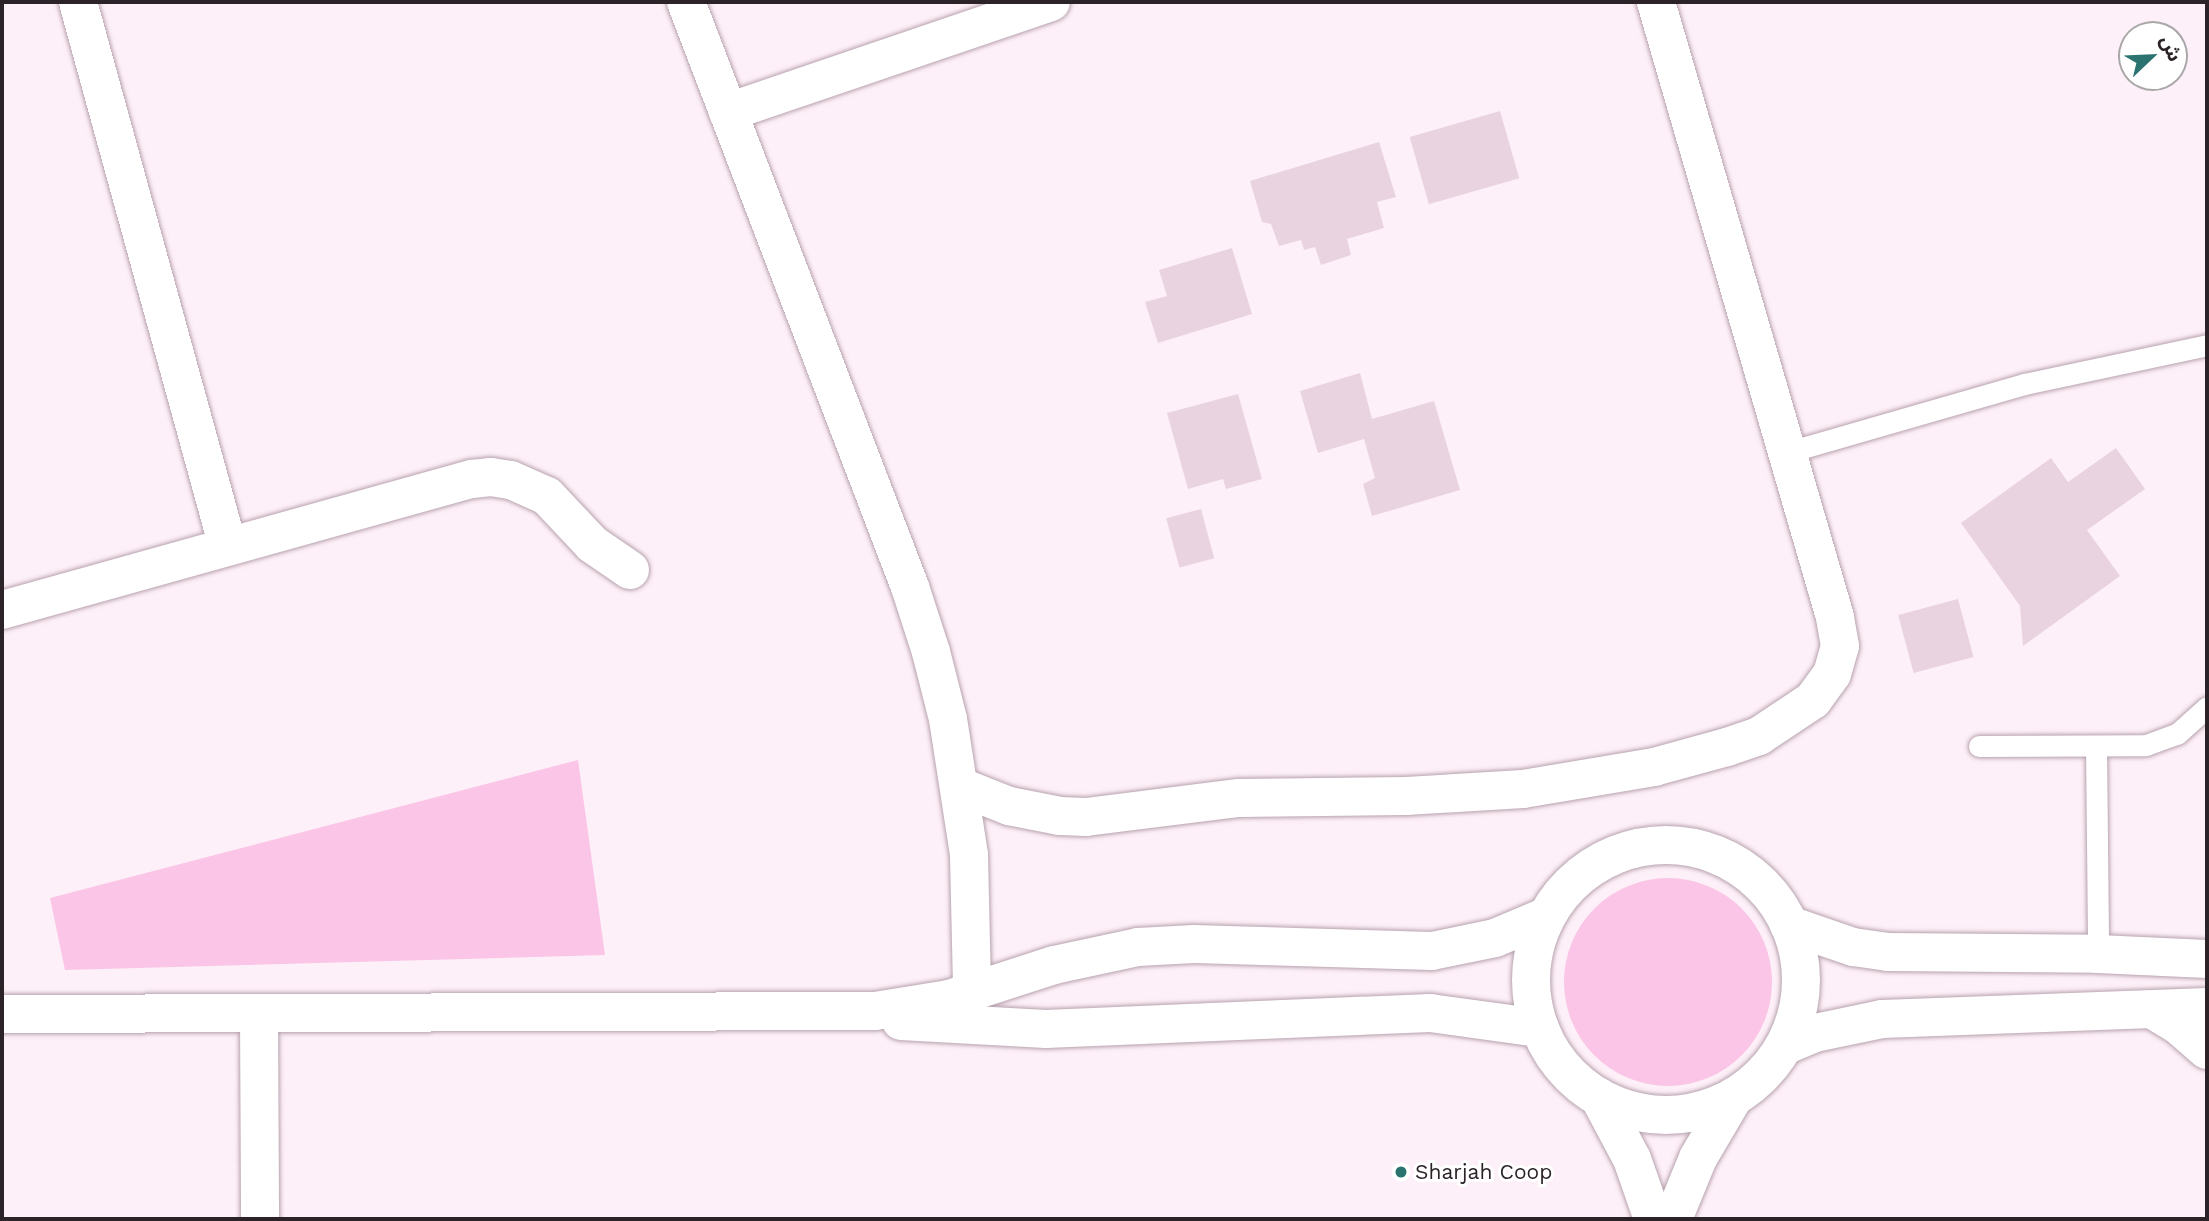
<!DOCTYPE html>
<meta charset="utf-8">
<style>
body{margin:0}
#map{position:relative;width:2209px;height:1221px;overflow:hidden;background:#fef0f8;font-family:"Work Sans","Noto Sans Arabic",sans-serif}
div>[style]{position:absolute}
.green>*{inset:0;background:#fac5e6}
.round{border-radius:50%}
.building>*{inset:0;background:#e9d3e0;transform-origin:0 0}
.roads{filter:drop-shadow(0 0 2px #b7a2ae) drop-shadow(0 0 2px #b7a2ae)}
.lane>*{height:21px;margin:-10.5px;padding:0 10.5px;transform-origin:10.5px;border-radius:10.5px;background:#fff}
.street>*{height:38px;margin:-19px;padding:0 19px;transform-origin:19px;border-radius:19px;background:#fff}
.secondary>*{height:38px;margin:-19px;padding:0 19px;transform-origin:19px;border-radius:19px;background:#fff}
.secondary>.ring{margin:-19px;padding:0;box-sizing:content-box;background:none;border:38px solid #fff;border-radius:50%}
.dots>*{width:19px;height:19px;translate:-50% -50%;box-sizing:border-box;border:4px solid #fff;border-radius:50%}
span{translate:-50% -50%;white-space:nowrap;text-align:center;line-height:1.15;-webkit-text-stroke:6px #fff;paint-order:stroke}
.poi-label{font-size:21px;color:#2b2328}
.left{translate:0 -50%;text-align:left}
.frame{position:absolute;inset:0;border:4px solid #2b2328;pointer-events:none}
.north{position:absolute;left:2118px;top:21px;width:70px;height:70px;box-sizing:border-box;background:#fff;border:2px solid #aaa7a9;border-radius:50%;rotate:67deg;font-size:19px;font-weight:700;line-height:28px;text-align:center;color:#2b2328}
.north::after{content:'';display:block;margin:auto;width:24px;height:32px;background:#2a7370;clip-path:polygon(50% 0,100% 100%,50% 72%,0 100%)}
</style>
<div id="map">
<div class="green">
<div style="clip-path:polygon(578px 760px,605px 955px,65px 970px,50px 898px)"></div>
<div class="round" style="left:1564px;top:878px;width:208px;height:208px"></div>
</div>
<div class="building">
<div style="left:1500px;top:111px;width:70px;height:94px;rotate:74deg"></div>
<div style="clip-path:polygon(1379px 142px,1396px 197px,1377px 202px,1384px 228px,1347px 239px,1351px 255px,1321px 265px,1315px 247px,1304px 250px,1301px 240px,1279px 246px,1271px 224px,1262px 222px,1250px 181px)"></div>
<div style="clip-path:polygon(1232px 248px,1252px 314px,1158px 343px,1145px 302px,1167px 296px,1159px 270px)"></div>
<div style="clip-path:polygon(1360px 373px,1372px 419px,1434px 401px,1460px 490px,1372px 516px,1363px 484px,1375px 478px,1364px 439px,1318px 453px,1300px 391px)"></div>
<div style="clip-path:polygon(1238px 394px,1262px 479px,1226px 489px,1223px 479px,1188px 489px,1167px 413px)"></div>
<div style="clip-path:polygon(2116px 448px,2145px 489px,2087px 530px,2120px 576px,2023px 646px,2020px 606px,1961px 523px,2051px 458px,2068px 482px)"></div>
<div style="left:1201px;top:509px;width:51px;height:36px;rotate:75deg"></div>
<div style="left:1958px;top:599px;width:60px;height:62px;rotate:75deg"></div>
</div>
<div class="roads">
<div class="lane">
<div style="left:1785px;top:453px;width:249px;rotate:-16.1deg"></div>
<div style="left:2024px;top:384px;width:187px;rotate:-12deg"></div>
<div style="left:1979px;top:746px;width:167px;rotate:-0.3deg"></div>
<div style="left:2146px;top:745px;width:33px;rotate:-20deg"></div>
<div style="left:2177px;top:734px;width:40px;rotate:-42deg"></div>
<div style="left:2096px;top:746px;width:208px;rotate:89.4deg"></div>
</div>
<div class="street">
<div style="left:78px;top:2px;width:565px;rotate:74.61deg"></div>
<div style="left:686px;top:2px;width:626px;rotate:69.05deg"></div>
<div style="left:910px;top:587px;width:68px;rotate:72.1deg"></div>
<div style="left:931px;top:652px;width:69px;rotate:75.8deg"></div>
<div style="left:948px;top:719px;width:138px;rotate:81.2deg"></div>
<div style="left:969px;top:855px;width:137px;rotate:88.7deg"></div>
<div style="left:728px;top:112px;width:341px;rotate:-18.8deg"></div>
<div style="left:2px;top:610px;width:488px;rotate:-15.6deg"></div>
<div style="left:472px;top:479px;width:19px;rotate:-6deg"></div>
<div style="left:491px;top:477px;width:20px;rotate:9deg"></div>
<div style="left:511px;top:480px;width:39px;rotate:24deg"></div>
<div style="left:547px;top:496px;width:66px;rotate:46.8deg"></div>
<div style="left:592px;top:544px;width:46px;rotate:34.4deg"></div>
<div style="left:961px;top:787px;width:52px;rotate:21.6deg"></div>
<div style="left:1009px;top:806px;width:52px;rotate:11.1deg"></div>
<div style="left:1060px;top:816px;width:26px;rotate:2deg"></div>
<div style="left:1086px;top:817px;width:154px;rotate:-7.1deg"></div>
<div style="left:1239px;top:798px;width:167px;rotate:-0.7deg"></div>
<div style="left:1406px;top:796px;width:117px;rotate:-3.4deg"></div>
<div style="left:1523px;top:789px;width:133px;rotate:-9.5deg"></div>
<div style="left:1654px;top:767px;width:76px;rotate:-15.3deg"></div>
<div style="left:1727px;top:747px;width:34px;rotate:-19deg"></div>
<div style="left:1759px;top:736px;width:65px;rotate:-33.7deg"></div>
<div style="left:1813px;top:700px;width:32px;rotate:-54deg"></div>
<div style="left:1832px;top:674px;width:29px;rotate:-74deg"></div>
<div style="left:1840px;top:646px;width:29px;rotate:-100deg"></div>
<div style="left:1835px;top:617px;width:641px;rotate:-106.23deg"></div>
<div style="left:259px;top:1014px;width:205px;rotate:89.7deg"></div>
</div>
<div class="secondary">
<div class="ring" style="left:1531px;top:845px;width:232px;height:232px"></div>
<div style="left:1789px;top:925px;width:68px;rotate:19deg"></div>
<div style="left:1853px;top:947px;width:34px;rotate:8deg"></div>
<div style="left:1887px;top:952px;width:211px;rotate:0.5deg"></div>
<div style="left:2098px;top:954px;width:109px;rotate:2.6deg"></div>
<div style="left:2153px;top:1010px;width:29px;rotate:31deg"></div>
<div style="left:2178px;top:1025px;width:38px;rotate:41deg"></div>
<div style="left:2px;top:1014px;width:873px;rotate:-0.2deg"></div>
<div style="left:875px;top:1011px;width:75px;rotate:-9.2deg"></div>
<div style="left:949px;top:999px;width:110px;rotate:-17.9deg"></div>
<div style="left:1054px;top:965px;width:86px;rotate:-12.1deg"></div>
<div style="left:1138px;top:947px;width:56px;rotate:-3.1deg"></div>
<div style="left:1194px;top:944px;width:238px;rotate:1.7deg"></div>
<div style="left:1432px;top:951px;width:64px;rotate:-11.7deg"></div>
<div style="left:1495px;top:938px;width:56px;rotate:-22.9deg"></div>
<div style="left:901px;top:1021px;width:145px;rotate:3.2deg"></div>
<div style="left:1046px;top:1029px;width:384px;rotate:-2.4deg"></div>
<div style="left:1430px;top:1013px;width:111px;rotate:7.8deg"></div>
<div style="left:1784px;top:1046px;width:34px;rotate:-23deg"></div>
<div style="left:1815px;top:1033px;width:68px;rotate:-11.8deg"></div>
<div style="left:1882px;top:1019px;width:325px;rotate:-2.1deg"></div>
<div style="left:1599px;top:1097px;width:70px;rotate:62deg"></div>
<div style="left:1632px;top:1159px;width:64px;rotate:70.7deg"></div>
<div style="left:1673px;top:1219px;width:66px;rotate:-67.7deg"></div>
<div style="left:1698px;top:1158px;width:71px;rotate:-59.5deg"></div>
</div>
</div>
<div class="dots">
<div style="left:1401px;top:1172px;background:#2a7370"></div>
</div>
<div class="poi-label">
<span class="left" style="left:1415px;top:1172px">Sharjah Coop</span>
</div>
<div class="frame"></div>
<div class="north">ش</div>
</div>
